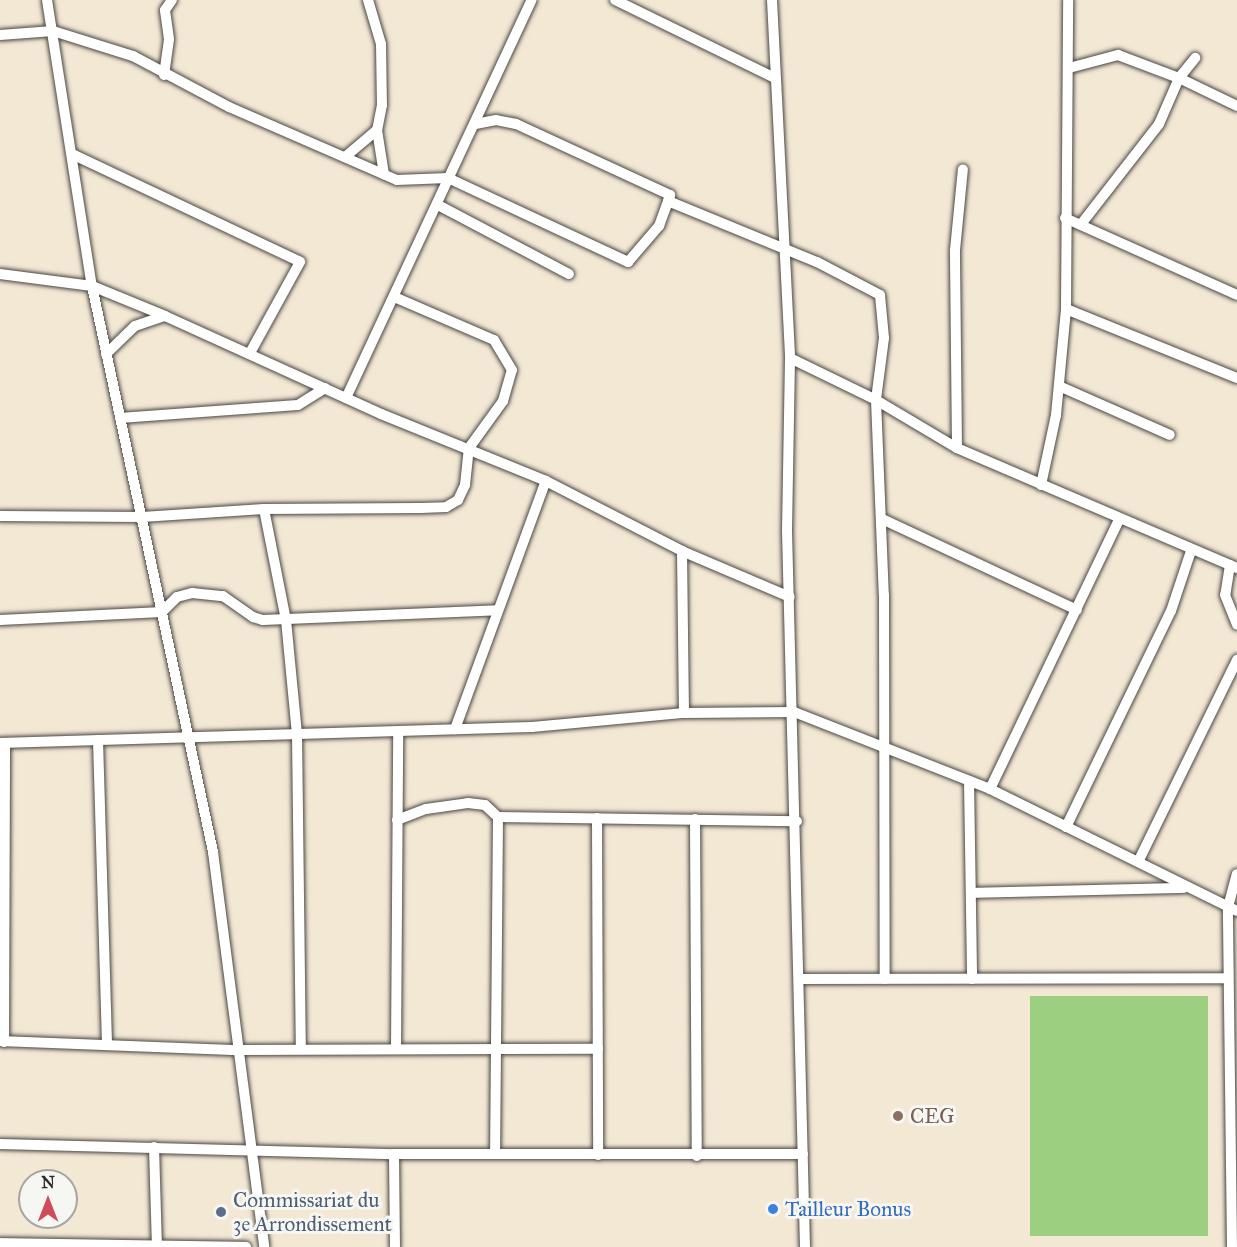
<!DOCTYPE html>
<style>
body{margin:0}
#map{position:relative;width:1237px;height:1247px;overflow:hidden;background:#f3e8d4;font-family:"IM FELL Great Primer",serif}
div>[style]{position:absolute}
.green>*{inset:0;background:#9ccf7f;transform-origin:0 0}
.roads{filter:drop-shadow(0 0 2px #494744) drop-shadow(0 0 2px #494744)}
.minor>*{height:10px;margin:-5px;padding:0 5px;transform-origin:5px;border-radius:5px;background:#fff}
.dots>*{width:16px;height:16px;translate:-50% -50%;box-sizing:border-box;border:3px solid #f6f6f2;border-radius:50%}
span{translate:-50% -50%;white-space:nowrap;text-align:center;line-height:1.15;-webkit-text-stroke:6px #f6f6f2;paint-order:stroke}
.education-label{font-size:21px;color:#785e54}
.left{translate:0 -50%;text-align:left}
.service-label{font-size:21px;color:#4e5e75}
.shop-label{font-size:21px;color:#366cbe}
.north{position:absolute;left:18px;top:1169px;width:60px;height:60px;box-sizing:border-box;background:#f6f6f2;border:2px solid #a5a5a2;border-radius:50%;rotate:0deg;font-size:16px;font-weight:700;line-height:24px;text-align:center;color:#2b2b2b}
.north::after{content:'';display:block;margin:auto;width:21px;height:27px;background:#d1495b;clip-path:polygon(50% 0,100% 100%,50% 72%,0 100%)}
</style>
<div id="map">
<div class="green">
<div style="left:1208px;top:996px;width:240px;height:178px;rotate:90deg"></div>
</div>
<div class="roads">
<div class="minor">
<div style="left:47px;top:0;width:290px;rotate:81.1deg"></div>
<div style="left:92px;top:286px;width:579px;rotate:77.93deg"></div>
<div style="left:213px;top:852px;width:398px;rotate:82.6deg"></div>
<div style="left:368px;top:0;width:46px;rotate:73.5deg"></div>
<div style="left:381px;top:44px;width:61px;rotate:89.1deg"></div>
<div style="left:382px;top:105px;width:25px;rotate:101deg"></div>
<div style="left:377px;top:130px;width:45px;rotate:81deg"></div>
<div style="left:615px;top:0;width:178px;rotate:26deg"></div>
<div style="left:772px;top:0;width:358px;rotate:87.1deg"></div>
<div style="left:0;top:35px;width:53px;rotate:-4.3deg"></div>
<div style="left:53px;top:31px;width:84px;rotate:17.4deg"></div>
<div style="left:133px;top:56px;width:109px;rotate:28deg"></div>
<div style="left:229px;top:107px;width:183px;rotate:23.5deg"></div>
<div style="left:397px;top:180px;width:51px;rotate:-2.2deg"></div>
<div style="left:448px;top:178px;width:199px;rotate:25deg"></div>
<div style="left:628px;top:262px;width:48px;rotate:-49.3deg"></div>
<div style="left:659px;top:226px;width:33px;rotate:-70deg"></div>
<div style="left:670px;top:195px;width:170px;rotate:-155.2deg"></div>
<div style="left:516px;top:124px;width:20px;rotate:-169deg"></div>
<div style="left:496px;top:120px;width:21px;rotate:169deg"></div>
<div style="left:1069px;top:68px;width:51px;rotate:-14.9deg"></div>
<div style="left:1118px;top:55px;width:65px;rotate:20.7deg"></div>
<div style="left:1179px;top:78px;width:64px;rotate:25.8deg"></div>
<div style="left:164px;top:75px;width:36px;rotate:-82deg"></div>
<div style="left:169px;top:39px;width:29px;rotate:-98deg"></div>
<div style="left:165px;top:10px;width:12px;rotate:-55deg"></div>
<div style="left:72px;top:154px;width:252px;rotate:25.3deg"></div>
<div style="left:300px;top:262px;width:104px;rotate:118.8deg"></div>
<div style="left:345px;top:157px;width:42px;rotate:-40.2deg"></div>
<div style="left:668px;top:201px;width:161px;rotate:22.3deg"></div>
<div style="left:817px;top:262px;width:71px;rotate:27.6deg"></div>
<div style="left:880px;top:295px;width:43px;rotate:84.7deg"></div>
<div style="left:884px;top:338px;width:63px;rotate:97.4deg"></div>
<div style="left:876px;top:400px;width:195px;rotate:87.7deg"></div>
<div style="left:884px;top:595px;width:384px;rotate:89.9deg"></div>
<div style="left:438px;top:205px;width:148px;rotate:27.8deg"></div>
<div style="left:1065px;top:218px;width:188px;rotate:24.1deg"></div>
<div style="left:1082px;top:223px;width:125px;rotate:-52.1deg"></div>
<div style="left:1159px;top:124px;width:50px;rotate:-66.5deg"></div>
<div style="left:1179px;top:78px;width:26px;rotate:-51deg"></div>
<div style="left:0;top:274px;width:93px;rotate:7.4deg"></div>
<div style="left:92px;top:286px;width:79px;rotate:22.3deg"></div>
<div style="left:165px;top:316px;width:237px;rotate:24.4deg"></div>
<div style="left:381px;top:414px;width:178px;rotate:22.1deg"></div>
<div style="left:546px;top:481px;width:153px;rotate:27.2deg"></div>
<div style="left:682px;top:551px;width:117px;rotate:23.1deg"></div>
<div style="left:1066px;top:309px;width:184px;rotate:22deg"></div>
<div style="left:106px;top:354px;width:40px;rotate:-44deg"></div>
<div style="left:135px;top:326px;width:31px;rotate:-19deg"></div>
<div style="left:1059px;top:386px;width:121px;rotate:23.8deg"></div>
<div style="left:346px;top:398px;width:439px;rotate:-65deg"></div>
<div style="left:120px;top:418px;width:178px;rotate:-4.2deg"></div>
<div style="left:298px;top:405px;width:32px;rotate:-32deg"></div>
<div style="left:957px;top:448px;width:198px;rotate:-90.6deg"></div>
<div style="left:955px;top:250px;width:81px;rotate:-84.4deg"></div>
<div style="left:1041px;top:485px;width:72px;rotate:-77.9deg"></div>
<div style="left:1056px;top:415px;width:106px;rotate:-84.6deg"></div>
<div style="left:1066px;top:309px;width:309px;rotate:-89.6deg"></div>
<div style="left:264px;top:509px;width:113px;rotate:78.8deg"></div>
<div style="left:286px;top:620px;width:115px;rotate:84.5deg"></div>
<div style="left:297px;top:734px;width:313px;rotate:89.3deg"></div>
<div style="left:0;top:516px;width:142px;rotate:0.4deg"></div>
<div style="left:142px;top:517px;width:122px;rotate:-3.8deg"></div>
<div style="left:264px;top:509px;width:157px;rotate:-0.4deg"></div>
<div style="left:421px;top:508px;width:25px;rotate:-2deg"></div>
<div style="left:446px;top:507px;width:14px;rotate:-30deg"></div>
<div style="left:458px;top:500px;width:17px;rotate:-65deg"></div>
<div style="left:465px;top:485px;width:37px;rotate:-84deg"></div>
<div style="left:469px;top:448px;width:58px;rotate:-54.1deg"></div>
<div style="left:503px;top:401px;width:32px;rotate:-74deg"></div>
<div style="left:512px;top:370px;width:35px;rotate:-121deg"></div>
<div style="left:494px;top:340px;width:109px;rotate:-156.7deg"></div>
<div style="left:882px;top:519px;width:215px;rotate:25deg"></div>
<div style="left:682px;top:551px;width:162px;rotate:89.3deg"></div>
<div style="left:1230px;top:565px;width:30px;rotate:99deg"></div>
<div style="left:1225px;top:595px;width:32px;rotate:68deg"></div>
<div style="left:0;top:620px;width:162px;rotate:-2.8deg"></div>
<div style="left:162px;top:612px;width:21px;rotate:-45deg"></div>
<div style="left:177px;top:597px;width:16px;rotate:-15deg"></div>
<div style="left:192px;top:593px;width:31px;rotate:6deg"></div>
<div style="left:223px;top:596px;width:37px;rotate:35deg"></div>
<div style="left:253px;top:617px;width:10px;rotate:17deg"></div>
<div style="left:263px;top:620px;width:235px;rotate:-2.4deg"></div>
<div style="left:455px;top:729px;width:264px;rotate:-69.9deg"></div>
<div style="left:98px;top:740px;width:303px;rotate:88.3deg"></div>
<div style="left:0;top:743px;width:532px;rotate:-1.72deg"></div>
<div style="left:532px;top:727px;width:153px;rotate:-5.3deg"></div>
<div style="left:684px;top:713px;width:110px;rotate:-0.5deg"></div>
<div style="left:794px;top:712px;width:211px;rotate:21.4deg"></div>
<div style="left:990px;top:789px;width:275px;rotate:26.3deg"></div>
<div style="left:969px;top:781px;width:198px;rotate:89.1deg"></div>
<div style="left:990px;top:789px;width:298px;rotate:-64.4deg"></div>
<div style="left:498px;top:817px;width:299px;rotate:0.8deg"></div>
<div style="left:597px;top:818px;width:337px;rotate:89.8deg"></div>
<div style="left:695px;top:819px;width:337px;rotate:89.7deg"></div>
<div style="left:397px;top:820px;width:31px;rotate:-21deg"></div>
<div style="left:426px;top:809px;width:42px;rotate:-8.1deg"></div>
<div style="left:468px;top:803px;width:17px;rotate:7deg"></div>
<div style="left:485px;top:805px;width:18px;rotate:43deg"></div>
<div style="left:498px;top:817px;width:337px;rotate:90.5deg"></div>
<div style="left:1066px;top:827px;width:240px;rotate:-64.1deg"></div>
<div style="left:1171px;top:611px;width:63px;rotate:-71.6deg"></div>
<div style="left:1139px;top:860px;width:223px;rotate:-63.9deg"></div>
<div style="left:972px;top:893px;width:212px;rotate:-1.4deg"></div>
<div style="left:800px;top:979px;width:427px;rotate:-0.1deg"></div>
<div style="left:0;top:1041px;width:239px;rotate:2.2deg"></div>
<div style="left:239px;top:1050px;width:359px;rotate:-0.2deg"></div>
<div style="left:4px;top:1042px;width:299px;rotate:-89.8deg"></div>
<div style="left:396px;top:1048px;width:317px;rotate:-89.6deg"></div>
<div style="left:0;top:1144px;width:394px;rotate:1.5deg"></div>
<div style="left:394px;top:1154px;width:409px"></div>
<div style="left:154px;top:1147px;width:100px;rotate:88.3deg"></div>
<div style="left:394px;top:1154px;width:93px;rotate:89.4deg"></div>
<div style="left:0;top:1243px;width:246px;rotate:0.9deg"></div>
<div style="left:805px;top:1247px;width:716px;rotate:-91.44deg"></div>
<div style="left:787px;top:531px;width:173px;rotate:-89deg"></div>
<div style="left:790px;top:358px;width:96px;rotate:26deg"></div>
<div style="left:876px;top:400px;width:94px;rotate:30.7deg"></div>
<div style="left:957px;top:448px;width:305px;rotate:23.2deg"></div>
<div style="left:1232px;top:1247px;width:340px;rotate:-90.7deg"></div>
<div style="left:1228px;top:907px;width:34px;rotate:-75deg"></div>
</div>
</div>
<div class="dots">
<div style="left:898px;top:1116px;background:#8d6e63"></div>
<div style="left:773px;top:1209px;background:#3f7fe0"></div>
<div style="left:221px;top:1212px;background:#5c6f8a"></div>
</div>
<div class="education-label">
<span class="left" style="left:910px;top:1116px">CEG</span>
</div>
<div class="service-label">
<span class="left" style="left:233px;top:1212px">Commissariat du<br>3e Arrondissement</span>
</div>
<div class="shop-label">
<span class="left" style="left:785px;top:1209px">Tailleur Bonus</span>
</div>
<div class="north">N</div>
</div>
